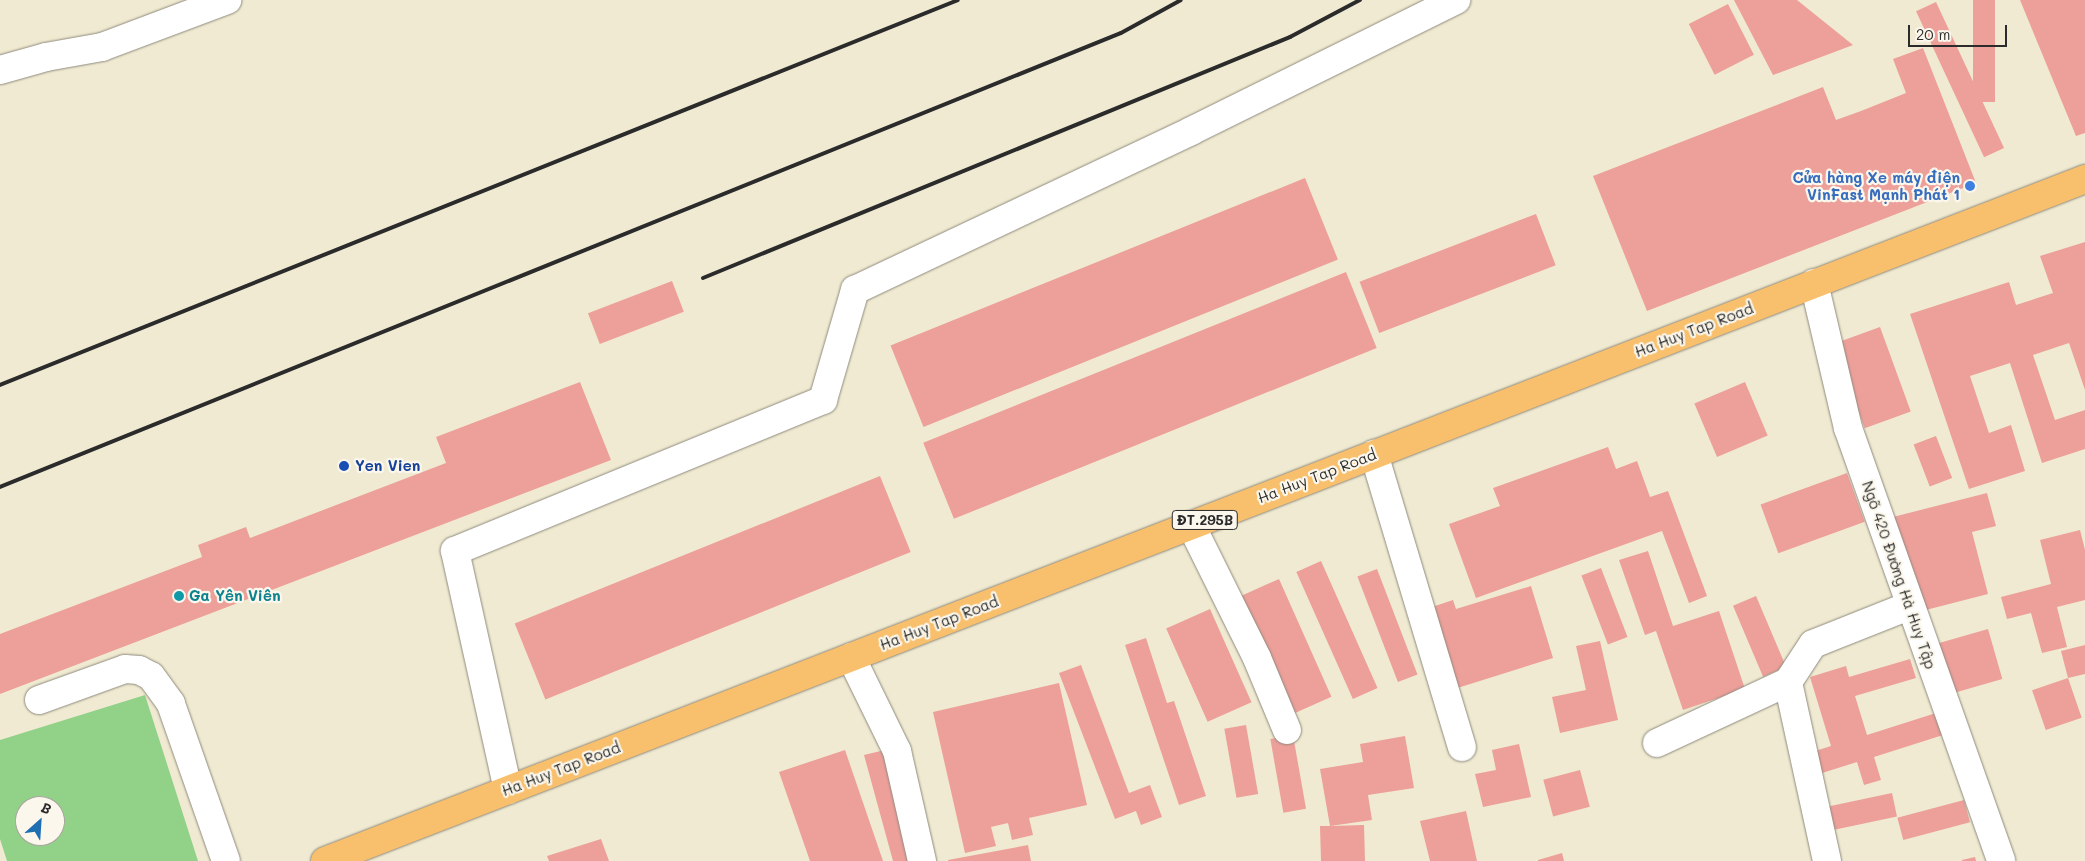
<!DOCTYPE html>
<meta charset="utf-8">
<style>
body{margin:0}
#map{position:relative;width:2085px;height:861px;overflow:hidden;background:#f0ead2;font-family:Mali,sans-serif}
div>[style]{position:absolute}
.green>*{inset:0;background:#92d188}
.building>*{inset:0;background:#ed9f9a;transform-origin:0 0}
.roads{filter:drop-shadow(0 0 1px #8e8a7e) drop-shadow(0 0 1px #8e8a7e)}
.minor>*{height:28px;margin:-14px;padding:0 14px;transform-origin:14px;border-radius:14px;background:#fff}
.major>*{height:28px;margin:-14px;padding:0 14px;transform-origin:14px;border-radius:14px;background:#f8bf6c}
.rail>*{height:4px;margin:-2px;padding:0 2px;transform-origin:2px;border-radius:2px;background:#2b2b2b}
.dots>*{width:14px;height:14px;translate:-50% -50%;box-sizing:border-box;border:2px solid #fbf7ec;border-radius:50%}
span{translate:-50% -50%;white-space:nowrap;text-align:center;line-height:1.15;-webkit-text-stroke:4.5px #fbf7ec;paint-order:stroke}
.shield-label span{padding:1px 4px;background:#fbf7ec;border:1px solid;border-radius:4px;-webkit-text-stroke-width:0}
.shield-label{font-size:14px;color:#2b2b2b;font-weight:700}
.shop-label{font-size:15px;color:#366cbe;font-weight:700}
.right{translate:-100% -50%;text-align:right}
.street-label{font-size:15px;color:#2b2b2b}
.transit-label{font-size:15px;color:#164399;font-weight:700}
.left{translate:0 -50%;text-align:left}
.culture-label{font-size:15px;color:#0d838f;font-weight:700}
.north{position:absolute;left:15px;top:796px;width:50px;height:50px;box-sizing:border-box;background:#fbf7ec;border:1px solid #a8a59f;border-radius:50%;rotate:26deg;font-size:14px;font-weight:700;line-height:20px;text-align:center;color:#2b2b2b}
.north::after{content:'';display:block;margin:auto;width:18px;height:22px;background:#1f6fb2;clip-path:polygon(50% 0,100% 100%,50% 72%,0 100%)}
.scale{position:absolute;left:1908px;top:25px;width:99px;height:22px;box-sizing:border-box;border:2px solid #2b2b2b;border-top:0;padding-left:6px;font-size:15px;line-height:18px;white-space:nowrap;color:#2b2b2b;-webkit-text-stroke:4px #fbf7ec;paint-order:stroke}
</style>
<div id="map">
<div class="green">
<div style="clip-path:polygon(evenodd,145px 695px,198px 861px,7px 861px,0 839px,0 740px,145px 695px,25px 806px,55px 806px,55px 836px,25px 836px,25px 806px)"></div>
</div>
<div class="building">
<div style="clip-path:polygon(1734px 0,1797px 0,1853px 45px,1773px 75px)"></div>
<div style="left:1973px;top:0;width:22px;height:102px"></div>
<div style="clip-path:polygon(2020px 0,2085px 0,2085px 133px,2076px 136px)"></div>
<div style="left:1936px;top:2px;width:161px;height:22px;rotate:65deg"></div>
<div style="left:1728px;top:4px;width:57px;height:44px;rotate:63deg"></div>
<div style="clip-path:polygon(1923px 48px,1976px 183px,1647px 311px,1593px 176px,1823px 87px,1836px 120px,1861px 111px,1906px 93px,1893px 59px)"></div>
<div style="left:1305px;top:178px;width:88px;height:447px;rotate:68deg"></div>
<div style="left:1536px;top:214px;width:55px;height:189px;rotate:69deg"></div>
<div style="clip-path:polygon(2085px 242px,2085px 390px,2069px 343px,2033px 355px,2055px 420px,2085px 410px,2085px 449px,2042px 463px,2010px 363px,1970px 376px,1989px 433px,2011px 425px,2025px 471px,1969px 489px,1910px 314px,2009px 282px,2016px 305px,2053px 293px,2040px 256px)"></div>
<div style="left:1346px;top:272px;width:82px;height:456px;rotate:68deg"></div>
<div style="left:672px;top:281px;width:33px;height:90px;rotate:69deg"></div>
<div style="left:1880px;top:327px;width:90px;height:49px;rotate:70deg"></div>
<div style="clip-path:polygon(580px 382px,611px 460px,0 694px,0 634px,202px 557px,198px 545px,246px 527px,250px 538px,446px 463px,436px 437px)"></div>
<div style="left:1745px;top:382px;width:58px;height:55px;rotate:67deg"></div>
<div style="left:1936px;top:436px;width:45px;height:24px;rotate:69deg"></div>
<div style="clip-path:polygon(1608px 447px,1616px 469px,1637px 461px,1650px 497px,1668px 491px,1707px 596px,1689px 603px,1662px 531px,1476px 598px,1449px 524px,1500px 506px,1493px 488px)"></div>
<div style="left:1847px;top:473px;width:52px;height:92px;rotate:70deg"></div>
<div style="left:880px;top:476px;width:82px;height:394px;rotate:68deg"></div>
<div style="clip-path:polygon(1987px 493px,1996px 526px,1972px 532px,1988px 594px,1918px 612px,1893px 517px)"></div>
<div style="clip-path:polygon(2080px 530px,2085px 550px,2085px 600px,2057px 607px,2067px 647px,2042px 653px,2031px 613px,2007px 619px,2001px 597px,2051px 584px,2040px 540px)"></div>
<div style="clip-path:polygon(1648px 551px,1673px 626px,1719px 611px,1745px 689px,1683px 710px,1656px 631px,1645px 635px,1619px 560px)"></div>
<div style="left:1321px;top:561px;width:139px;height:27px;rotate:66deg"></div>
<div style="left:1601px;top:568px;width:74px;height:21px;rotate:69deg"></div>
<div style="left:1377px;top:569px;width:113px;height:21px;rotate:69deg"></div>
<div style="left:1279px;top:579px;width:129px;height:46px;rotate:66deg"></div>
<div style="clip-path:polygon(1531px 586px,1553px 658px,1451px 690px,1426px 609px,1453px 600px,1456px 609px)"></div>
<div style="left:1756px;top:596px;width:77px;height:25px;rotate:67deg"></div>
<div style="left:1210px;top:609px;width:102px;height:48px;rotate:66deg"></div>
<div style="left:1988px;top:629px;width:52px;height:57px;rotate:74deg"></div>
<div style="clip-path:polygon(1146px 638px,1167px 703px,1174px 701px,1206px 796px,1179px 805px,1125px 645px)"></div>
<div style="clip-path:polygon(1600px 641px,1618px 720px,1560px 733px,1552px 697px,1586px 690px,1576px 646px)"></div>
<div style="clip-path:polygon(2085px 645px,2085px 674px,2068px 678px,2061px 651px)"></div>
<div style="clip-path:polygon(1910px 659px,1916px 678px,1855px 696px,1867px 735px,1936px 713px,1943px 735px,1874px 757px,1881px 780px,1864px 785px,1857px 762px,1819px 774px,1812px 752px,1831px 746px,1810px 677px,1846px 666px,1849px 677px)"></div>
<div style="clip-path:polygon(1081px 665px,1129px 793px,1150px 785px,1162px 817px,1141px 825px,1136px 811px,1115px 819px,1059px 673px)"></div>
<div style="left:2068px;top:678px;width:42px;height:38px;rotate:71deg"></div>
<div style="clip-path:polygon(1059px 683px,1087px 805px,1029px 818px,1033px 835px,1012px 840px,1008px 823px,991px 827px,996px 846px,965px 853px,933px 712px)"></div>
<div style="left:1246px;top:725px;width:70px;height:22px;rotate:80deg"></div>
<div style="left:1293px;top:735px;width:75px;height:23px;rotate:80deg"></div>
<div style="clip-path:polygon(1405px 736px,1414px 788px,1368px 795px,1372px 820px,1330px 826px,1364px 825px,1365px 861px,1321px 861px,1320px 826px,1330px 826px,1320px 769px,1363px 762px,1360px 744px)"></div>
<div style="clip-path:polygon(1519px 744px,1531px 797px,1483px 807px,1475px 774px,1496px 770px,1492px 750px)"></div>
<div style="clip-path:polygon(889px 749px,911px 861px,893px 861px,864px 755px)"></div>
<div style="clip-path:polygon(845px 750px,883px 861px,810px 861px,779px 772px)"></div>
<div style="left:1580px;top:770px;width:38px;height:38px;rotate:75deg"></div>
<div style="left:1892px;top:793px;width:24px;height:70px;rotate:78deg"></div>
<div style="left:1964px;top:800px;width:23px;height:69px;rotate:75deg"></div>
<div style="clip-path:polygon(1466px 811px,1477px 861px,1430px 861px,1420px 821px)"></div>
<div style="clip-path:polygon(601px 839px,609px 861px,549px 861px,547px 856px)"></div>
<div style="clip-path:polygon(1028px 845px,1031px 861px,948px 861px,948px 860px)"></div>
<div style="clip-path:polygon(1562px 853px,1564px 861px,1538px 861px,1538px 860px)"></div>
<div style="clip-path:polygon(1975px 857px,1976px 861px,1962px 861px,1962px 860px)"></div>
</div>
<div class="roads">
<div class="minor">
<div style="left:0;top:70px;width:48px;rotate:-15.8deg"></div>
<div style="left:46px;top:57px;width:57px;rotate:-10.1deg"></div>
<div style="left:102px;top:47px;width:134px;rotate:-20.6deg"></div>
<div style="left:1814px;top:283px;width:149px;rotate:76.8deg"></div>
<div style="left:1848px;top:428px;width:459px;rotate:70.5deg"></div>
<div style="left:1374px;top:454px;width:306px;rotate:73.3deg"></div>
<div style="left:1191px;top:525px;width:148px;rotate:63.6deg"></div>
<div style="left:1257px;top:658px;width:78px;rotate:67.4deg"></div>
<div style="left:851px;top:657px;width:105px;rotate:63.9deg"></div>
<div style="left:897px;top:751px;width:113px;rotate:77.2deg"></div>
<div style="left:39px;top:700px;width:91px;rotate:-19.8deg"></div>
<div style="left:125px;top:669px;width:14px;rotate:4deg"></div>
<div style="left:139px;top:670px;width:13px;rotate:27deg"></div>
<div style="left:151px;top:676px;width:34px;rotate:54deg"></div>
<div style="left:171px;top:704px;width:166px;rotate:70.7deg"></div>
<div style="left:1657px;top:743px;width:145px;rotate:-25deg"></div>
<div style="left:508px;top:790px;width:245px;rotate:-102.5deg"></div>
<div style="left:455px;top:551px;width:398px;rotate:-22.3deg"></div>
<div style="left:823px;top:400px;width:115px;rotate:-73.8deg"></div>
<div style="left:855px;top:290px;width:372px;rotate:-25.3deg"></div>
<div style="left:1191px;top:131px;width:296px;rotate:-26.3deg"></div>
<div style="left:1827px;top:861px;width:183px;rotate:-102.3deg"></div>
<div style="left:1788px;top:682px;width:45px;rotate:-56.7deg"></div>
<div style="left:1813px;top:644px;width:103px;rotate:-21.6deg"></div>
</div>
<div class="major">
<div style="left:325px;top:861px;width:1888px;rotate:-21.18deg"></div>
</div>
</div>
<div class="rail">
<div style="left:703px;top:278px;width:635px;rotate:-22.32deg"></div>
<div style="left:1290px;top:37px;width:79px;rotate:-27.9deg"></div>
<div style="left:0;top:385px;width:1032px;rotate:-21.89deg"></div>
<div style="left:0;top:487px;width:1209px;rotate:-22.05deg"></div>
<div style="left:1121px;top:33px;width:68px;rotate:-28.8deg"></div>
</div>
<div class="dots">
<div style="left:1970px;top:186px;background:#3f7fe0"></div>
<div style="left:344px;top:466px;background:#1a4fb4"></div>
<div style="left:179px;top:596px;background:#0f9aa8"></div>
</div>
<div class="shield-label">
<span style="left:1205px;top:520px">ĐT.295B</span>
</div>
<div class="shop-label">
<span class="right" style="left:1960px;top:186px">Cửa hàng Xe máy điện<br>VinFast Mạnh Phát 1</span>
</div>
<div class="street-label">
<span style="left:1694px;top:330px;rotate:-21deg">Ha Huy Tap Road</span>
<span style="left:1317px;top:476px;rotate:-21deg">Ha Huy Tap Road</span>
<span style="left:1899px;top:575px;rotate:71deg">Ngõ 420 Đường Hà Huy Tập</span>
<span style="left:939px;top:623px;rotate:-21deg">Ha Huy Tap Road</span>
<span style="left:561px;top:769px;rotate:-21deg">Ha Huy Tap Road</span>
</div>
<div class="transit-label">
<span class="left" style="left:355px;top:466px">Yen Vien</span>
</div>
<div class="culture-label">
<span class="left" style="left:189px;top:596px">Ga Yên Viên</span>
</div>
<div class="north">B</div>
<div class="scale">20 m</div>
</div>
